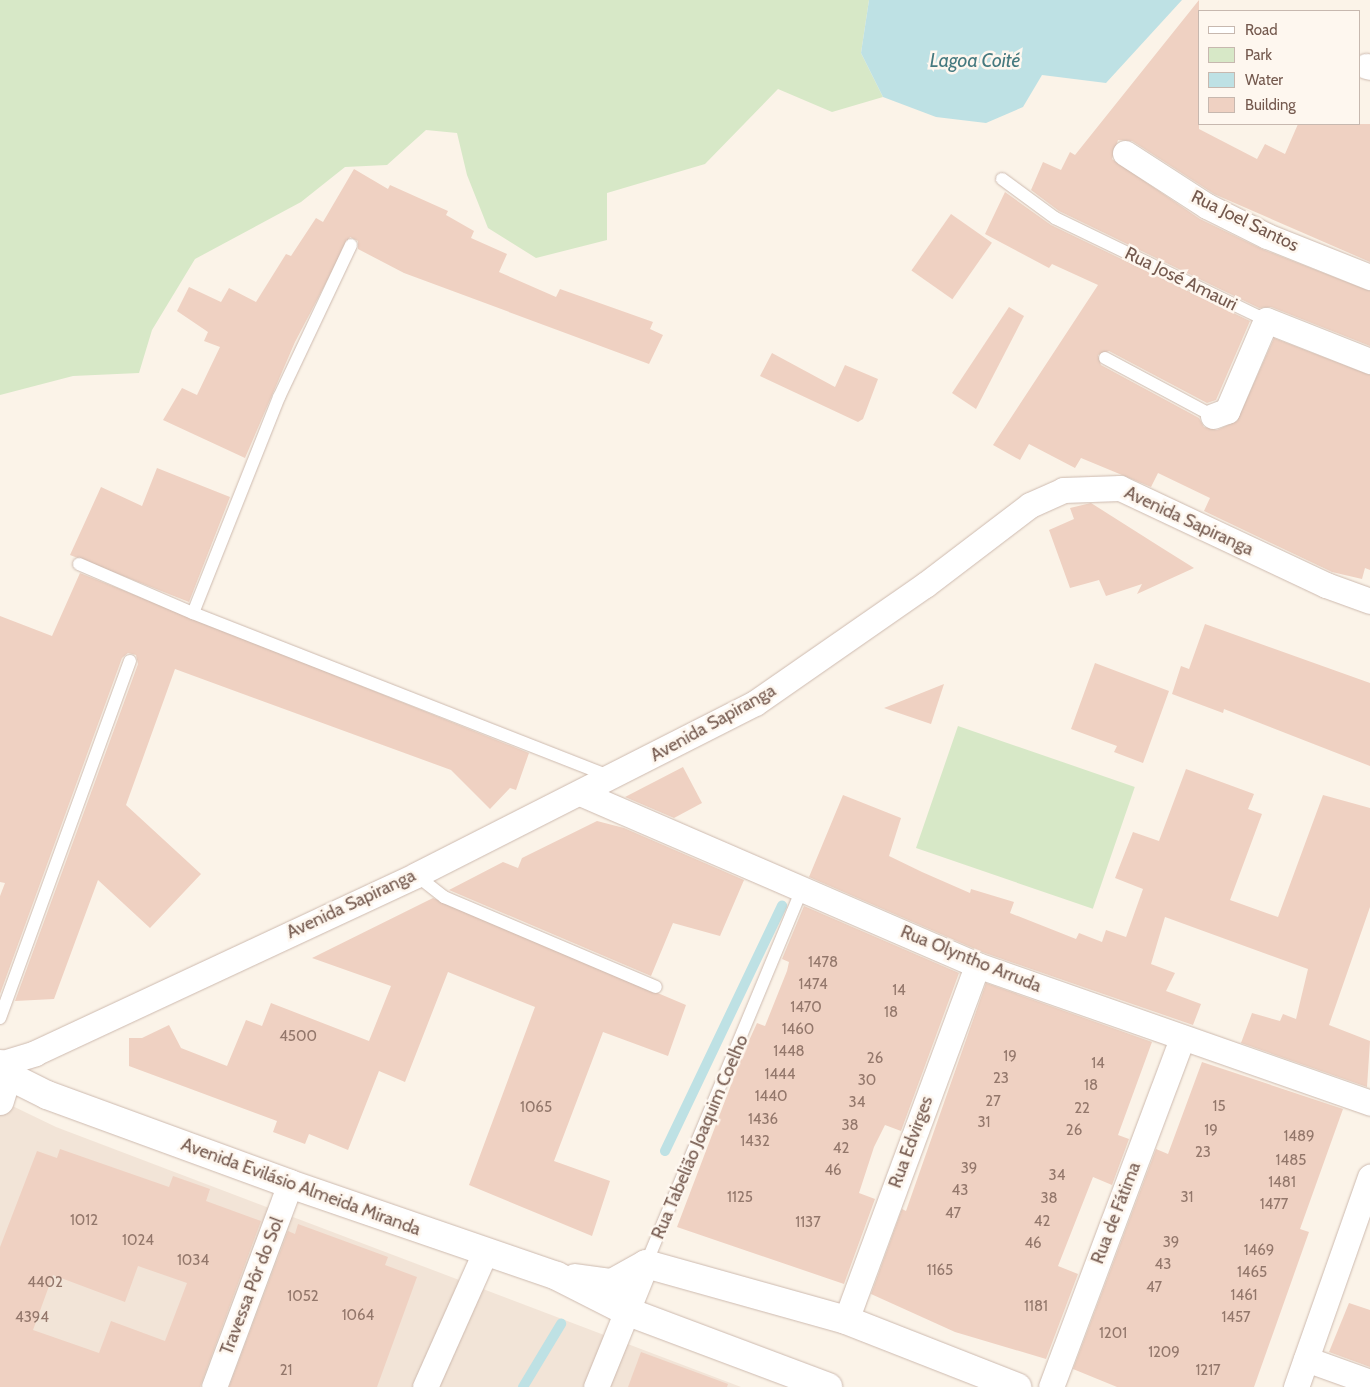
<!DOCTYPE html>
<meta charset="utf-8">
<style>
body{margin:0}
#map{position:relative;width:1370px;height:1387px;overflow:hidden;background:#fbf3e8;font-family:Cabin,sans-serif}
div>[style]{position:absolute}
.residential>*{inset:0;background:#f2e4d7}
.green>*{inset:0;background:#d7e8c7;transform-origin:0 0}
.water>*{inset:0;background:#bee1e4}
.stream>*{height:10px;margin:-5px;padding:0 5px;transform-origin:5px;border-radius:5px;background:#bee1e4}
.building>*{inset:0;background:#efd1c2;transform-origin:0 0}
.roads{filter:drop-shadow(0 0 1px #cdbaaf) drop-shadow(0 0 1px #cdbaaf)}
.lane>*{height:12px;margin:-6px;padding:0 6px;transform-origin:6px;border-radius:6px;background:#fff}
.street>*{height:25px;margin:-12.5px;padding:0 12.5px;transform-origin:12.5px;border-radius:12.5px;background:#fff}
.secondary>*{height:28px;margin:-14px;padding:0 14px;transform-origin:14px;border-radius:14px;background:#fff}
span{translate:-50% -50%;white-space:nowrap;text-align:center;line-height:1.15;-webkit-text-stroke:5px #fef7ef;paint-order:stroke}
.number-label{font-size:15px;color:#93776b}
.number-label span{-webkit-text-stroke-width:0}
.street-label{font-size:18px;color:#74594e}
.water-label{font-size:19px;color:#45797f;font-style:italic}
.legend{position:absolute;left:1198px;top:10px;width:162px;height:115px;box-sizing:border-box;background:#fef7ef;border:1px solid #c7b8af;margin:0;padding:6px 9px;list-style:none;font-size:15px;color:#74594e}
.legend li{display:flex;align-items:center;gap:10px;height:25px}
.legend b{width:25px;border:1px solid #c7b8af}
</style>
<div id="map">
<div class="residential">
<div style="clip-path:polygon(0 1100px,56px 1127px,741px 1387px,0 1387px)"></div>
</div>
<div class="green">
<div style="clip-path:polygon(0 0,869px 0,861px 53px,883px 97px,832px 112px,778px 89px,705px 164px,607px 193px,607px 240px,536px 258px,488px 228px,467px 175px,457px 133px,426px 130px,387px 165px,345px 167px,301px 202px,195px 259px,152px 330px,139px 373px,73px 376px,0 395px)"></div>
<div style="left:958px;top:726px;width:187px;height:129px;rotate:19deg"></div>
</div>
<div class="water">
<div style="clip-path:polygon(869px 0,1182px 0,1106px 83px,1042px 75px,1023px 107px,986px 123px,936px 117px,883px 97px,861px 53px)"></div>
</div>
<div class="stream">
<div style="left:665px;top:1151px;width:272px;rotate:-64.5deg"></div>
<div style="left:523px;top:1387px;width:74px;rotate:-58.9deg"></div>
</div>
<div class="building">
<div style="clip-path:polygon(1199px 0,1199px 129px,1257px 159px,1265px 144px,1285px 154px,1298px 124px,1370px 124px,1370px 262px,1214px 194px,1132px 141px,1118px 140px,1112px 159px,1200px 219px,1262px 249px,1370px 291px,1370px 346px,1271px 307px,1259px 308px,1059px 211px,1031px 190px,1043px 162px,1061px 170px,1070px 152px,1075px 155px)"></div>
<div style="clip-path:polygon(354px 169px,388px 189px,390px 185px,448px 211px,446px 215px,474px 231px,471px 238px,507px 254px,499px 272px,556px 297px,560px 289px,653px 322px,650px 329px,663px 335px,649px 364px,404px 273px,358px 249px,358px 241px,350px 237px,295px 342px,245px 458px,163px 420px,182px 388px,197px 395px,220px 347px,204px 341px,208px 332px,177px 311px,189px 287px,221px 302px,229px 288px,256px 302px,286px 254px,291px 256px,316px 218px,323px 222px)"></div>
<div style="clip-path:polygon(1005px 192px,1051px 225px,1250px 321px,1216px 400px,1207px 403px,1109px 351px,1098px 355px,1101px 365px,1199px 418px,1204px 427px,1217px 430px,1237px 421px,1274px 338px,1370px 375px,1370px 570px,1365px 568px,1362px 579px,1332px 572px,1204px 511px,1210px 498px,1158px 473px,1151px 487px,1081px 458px,1075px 468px,1029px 444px,1020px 460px,993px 445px,1098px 285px,1052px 264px,1049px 268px,985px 234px)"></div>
<div style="left:951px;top:214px;width:50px;height:69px;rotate:35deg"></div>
<div style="clip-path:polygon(1009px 307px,1024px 316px,976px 409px,952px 393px)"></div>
<div style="clip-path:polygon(772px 353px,835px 387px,845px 365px,878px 379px,863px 419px,858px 422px,760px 376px)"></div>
<div style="clip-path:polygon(157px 468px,230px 497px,189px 602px,70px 555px,101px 487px,142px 506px)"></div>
<div style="clip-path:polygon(1091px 503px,1162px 548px,1194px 568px,1137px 594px,1142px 584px,1106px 596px,1099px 580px,1070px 588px,1049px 530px,1074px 519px,1070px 508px)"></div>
<div style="clip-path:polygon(80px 573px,529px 753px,516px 790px,510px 788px,490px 809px,451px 770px,175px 669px,126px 805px,201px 874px,150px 928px,98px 880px,54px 999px,15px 1001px,138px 664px,136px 655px,128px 653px,122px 658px,0 994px,0 896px,5px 883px,0 882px,0 616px,52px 636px)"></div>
<div style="clip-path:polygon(1205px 624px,1370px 683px,1370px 766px,1224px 709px,1223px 713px,1172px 694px,1181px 666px,1189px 669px)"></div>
<div style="clip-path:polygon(1095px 663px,1169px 691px,1143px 763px,1114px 752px,1117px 746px,1071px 729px)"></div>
<div style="clip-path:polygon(944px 684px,931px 724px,884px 708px)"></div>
<div style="clip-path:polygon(683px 767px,702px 803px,674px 818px,625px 797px)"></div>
<div style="clip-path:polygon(1186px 769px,1254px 794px,1248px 809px,1262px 814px,1230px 900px,1278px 917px,1323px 795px,1370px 808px,1370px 907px,1329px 1025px,1370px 1041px,1367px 1087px,1241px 1043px,1252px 1013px,1280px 1021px,1283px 1014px,1296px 1019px,1308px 969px,1165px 917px,1151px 964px,1175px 973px,1166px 991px,1201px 1004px,1193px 1025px,982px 952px,809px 877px,843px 795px,901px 818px,889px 856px,922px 872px,970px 893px,971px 889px,1014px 902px,1010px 913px,1076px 939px,1079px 933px,1102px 942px,1106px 930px,1126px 937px,1143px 889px,1115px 878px,1133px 832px,1159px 841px)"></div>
<div style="clip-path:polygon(597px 821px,624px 828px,744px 880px,720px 936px,673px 923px,651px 976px,449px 890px,503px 862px,518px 868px,522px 858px)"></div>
<div style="clip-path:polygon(433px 898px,686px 1005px,668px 1056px,603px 1032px,554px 1161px,610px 1181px,592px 1236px,469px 1185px,535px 1007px,448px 972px,405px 1082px,379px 1071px,348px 1150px,309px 1134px,305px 1144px,273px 1132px,277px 1121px,129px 1066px,129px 1038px,142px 1038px,169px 1025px,181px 1048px,227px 1066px,246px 1020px,262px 1026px,271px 1003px,369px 1041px,391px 986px,312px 958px)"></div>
<div style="clip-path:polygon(804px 906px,959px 973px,901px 1131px,885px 1125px,874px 1147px,859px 1193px,875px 1199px,844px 1284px,677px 1227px,742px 1056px,757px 1023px,765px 1026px,787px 971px,789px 962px,782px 959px)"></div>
<div style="clip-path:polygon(986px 983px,1152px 1042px,1118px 1135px,1129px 1139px,1112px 1185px,1093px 1177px,1058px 1266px,1078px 1274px,1046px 1359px,955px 1332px,871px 1294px,902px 1209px,906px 1211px)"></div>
<div style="clip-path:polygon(1202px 1062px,1343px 1109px,1300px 1229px,1309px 1232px,1254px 1387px,1117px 1387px,1073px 1369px,1156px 1149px,1168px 1154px)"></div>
<div style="clip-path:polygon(evenodd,60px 1149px,169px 1187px,173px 1176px,210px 1189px,206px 1201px,261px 1221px,200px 1387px,0 1387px,0 1247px,37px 1151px,57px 1158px,60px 1149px,138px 1266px,187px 1283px,165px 1341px,111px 1321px,99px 1353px,33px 1330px,53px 1275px,125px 1302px,138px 1266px)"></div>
<div style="clip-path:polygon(298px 1224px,388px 1257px,385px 1265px,417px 1277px,377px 1387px,229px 1387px,288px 1231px,295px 1234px)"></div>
<div style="clip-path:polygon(1349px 1303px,1370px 1310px,1370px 1367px,1329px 1352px)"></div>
<div style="clip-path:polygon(641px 1352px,728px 1384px,727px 1387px,628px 1387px)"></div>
</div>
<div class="roads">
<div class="lane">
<div style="left:1002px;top:179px;width:66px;rotate:36.3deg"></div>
<div style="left:1055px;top:218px;width:234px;rotate:25.8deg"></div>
<div style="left:351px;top:245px;width:168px;rotate:115.3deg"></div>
<div style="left:279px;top:397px;width:232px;rotate:111.7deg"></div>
<div style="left:193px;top:613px;width:447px;rotate:21.4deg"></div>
<div style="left:1105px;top:358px;width:123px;rotate:28.2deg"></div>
<div style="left:79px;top:564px;width:124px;rotate:23.3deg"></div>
<div style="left:416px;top:875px;width:36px;rotate:38deg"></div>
<div style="left:444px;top:897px;width:230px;rotate:23deg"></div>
<div style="left:0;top:1018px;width:380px;rotate:-70deg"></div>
<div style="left:646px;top:1264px;width:408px;rotate:-67.4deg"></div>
</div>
<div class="street">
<div style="left:1366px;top:66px;width:4px;rotate:14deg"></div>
<div style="left:1125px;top:153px;width:98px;rotate:32.9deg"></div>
<div style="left:1207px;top:206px;width:67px;rotate:26.6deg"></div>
<div style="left:1267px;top:236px;width:111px;rotate:21.7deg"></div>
<div style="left:1213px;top:416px;width:15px;rotate:-20deg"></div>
<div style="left:1227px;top:411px;width:99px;rotate:-66.8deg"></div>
<div style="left:1266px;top:320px;width:112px;rotate:21.5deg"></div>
<div style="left:580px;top:793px;width:433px;rotate:23.4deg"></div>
<div style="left:977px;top:965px;width:417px;rotate:19.3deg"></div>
<div style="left:0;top:1064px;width:37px;rotate:-17deg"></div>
<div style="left:35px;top:1053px;width:421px;rotate:-25deg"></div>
<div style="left:416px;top:875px;width:380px;rotate:-26.9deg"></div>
<div style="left:755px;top:703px;width:207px;rotate:-34.8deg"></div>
<div style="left:925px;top:585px;width:132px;rotate:-37.3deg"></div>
<div style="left:1030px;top:505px;width:36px;rotate:-24deg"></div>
<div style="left:1063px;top:490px;width:57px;rotate:-2deg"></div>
<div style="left:1120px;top:488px;width:228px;rotate:25.2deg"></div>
<div style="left:1326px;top:585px;width:47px;rotate:20deg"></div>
<div style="left:846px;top:1320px;width:378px;rotate:-69.7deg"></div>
<div style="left:1306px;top:1359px;width:68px;rotate:19.8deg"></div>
<div style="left:214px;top:1387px;width:217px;rotate:-69.5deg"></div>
<div style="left:425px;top:1387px;width:148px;rotate:-66deg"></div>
<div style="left:596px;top:1387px;width:133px;rotate:-67.9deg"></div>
<div style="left:1051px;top:1387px;width:373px;rotate:-69.4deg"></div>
<div style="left:1296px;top:1387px;width:223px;rotate:-70.6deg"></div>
</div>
<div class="secondary">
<div style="left:0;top:1064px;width:18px;rotate:71deg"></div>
<div style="left:6px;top:1081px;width:21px;rotate:107deg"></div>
<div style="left:5px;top:1074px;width:47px;rotate:26.6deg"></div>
<div style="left:47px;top:1095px;width:259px;rotate:20.1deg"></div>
<div style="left:290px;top:1184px;width:282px;rotate:19deg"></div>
<div style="left:557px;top:1276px;width:77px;rotate:26.9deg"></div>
<div style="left:626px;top:1311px;width:216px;rotate:20.6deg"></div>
<div style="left:575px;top:1278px;width:37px;rotate:8deg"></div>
<div style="left:612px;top:1283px;width:39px;rotate:-29deg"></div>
<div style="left:646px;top:1264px;width:208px;rotate:15.6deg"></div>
<div style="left:846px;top:1320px;width:184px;rotate:21.4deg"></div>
</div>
</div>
<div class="number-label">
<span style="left:823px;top:963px">1478</span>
<span style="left:813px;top:985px">1474</span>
<span style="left:899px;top:991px">14</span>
<span style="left:806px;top:1008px">1470</span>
<span style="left:891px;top:1013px">18</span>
<span style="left:798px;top:1030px">1460</span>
<span style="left:298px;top:1037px">4500</span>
<span style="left:789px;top:1052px">1448</span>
<span style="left:1010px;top:1057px">19</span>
<span style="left:875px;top:1059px">26</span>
<span style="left:1098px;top:1064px">14</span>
<span style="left:780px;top:1075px">1444</span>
<span style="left:1001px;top:1079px">23</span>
<span style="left:867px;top:1081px">30</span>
<span style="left:1091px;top:1086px">18</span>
<span style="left:771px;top:1097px">1440</span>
<span style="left:993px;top:1102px">27</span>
<span style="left:857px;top:1103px">34</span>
<span style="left:1219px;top:1107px">15</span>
<span style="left:536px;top:1108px">1065</span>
<span style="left:1082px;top:1109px">22</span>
<span style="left:763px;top:1120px">1436</span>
<span style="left:984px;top:1123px">31</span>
<span style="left:850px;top:1126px">38</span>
<span style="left:1074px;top:1131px">26</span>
<span style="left:1211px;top:1131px">19</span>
<span style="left:1299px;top:1137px">1489</span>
<span style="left:755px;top:1142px">1432</span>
<span style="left:841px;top:1149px">42</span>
<span style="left:1203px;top:1153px">23</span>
<span style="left:1291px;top:1161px">1485</span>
<span style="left:969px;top:1169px">39</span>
<span style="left:833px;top:1171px">46</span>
<span style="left:1057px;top:1176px">34</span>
<span style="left:1282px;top:1183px">1481</span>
<span style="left:960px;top:1191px">43</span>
<span style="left:740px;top:1198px">1125</span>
<span style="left:1187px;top:1198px">31</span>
<span style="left:1049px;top:1199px">38</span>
<span style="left:1274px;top:1205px">1477</span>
<span style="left:953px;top:1214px">47</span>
<span style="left:84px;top:1221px">1012</span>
<span style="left:1042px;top:1222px">42</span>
<span style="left:808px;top:1223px">1137</span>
<span style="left:138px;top:1241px">1024</span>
<span style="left:1171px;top:1243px">39</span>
<span style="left:1033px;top:1244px">46</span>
<span style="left:1259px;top:1251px">1469</span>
<span style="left:193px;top:1261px">1034</span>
<span style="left:1163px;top:1265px">43</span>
<span style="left:940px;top:1271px">1165</span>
<span style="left:1252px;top:1273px">1465</span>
<span style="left:45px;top:1283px">4402</span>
<span style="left:1154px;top:1288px">47</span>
<span style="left:1244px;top:1296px">1461</span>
<span style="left:303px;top:1297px">1052</span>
<span style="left:1036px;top:1307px">1181</span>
<span style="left:358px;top:1316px">1064</span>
<span style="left:32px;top:1318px">4394</span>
<span style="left:1236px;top:1318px">1457</span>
<span style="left:1113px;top:1334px">1201</span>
<span style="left:1164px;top:1353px">1209</span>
<span style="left:286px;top:1371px">21</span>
<span style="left:1208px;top:1371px">1217</span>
</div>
<div class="street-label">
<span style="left:1245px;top:221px;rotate:26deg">Rua Joel Santos</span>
<span style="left:1181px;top:279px;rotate:26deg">Rua José Amauri</span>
<span style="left:1189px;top:521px;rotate:25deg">Avenida Sapiranga</span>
<span style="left:713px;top:723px;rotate:-29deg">Avenida Sapiranga</span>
<span style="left:351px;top:904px;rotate:-25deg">Avenida Sapiranga</span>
<span style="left:971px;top:959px;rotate:22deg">Rua Olyntho Arruda</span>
<span style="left:700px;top:1137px;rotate:-67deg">Rua Tabelião Joaquim Coelho</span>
<span style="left:911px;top:1142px;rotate:-70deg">Rua Edvirges</span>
<span style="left:301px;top:1187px;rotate:20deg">Avenida Evilásio Almeida Miranda</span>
<span style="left:1116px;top:1213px;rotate:-69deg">Rua de Fátima</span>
<span style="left:252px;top:1286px;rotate:-69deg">Travessa Pôr do Sol</span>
</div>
<div class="water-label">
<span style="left:975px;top:61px">Lagoa Coité</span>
</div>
<ul class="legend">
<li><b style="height:6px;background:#fff"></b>Road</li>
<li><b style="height:14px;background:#d7e8c7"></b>Park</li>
<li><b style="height:14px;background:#bee1e4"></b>Water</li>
<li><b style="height:14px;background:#efd1c2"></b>Building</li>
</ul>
</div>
